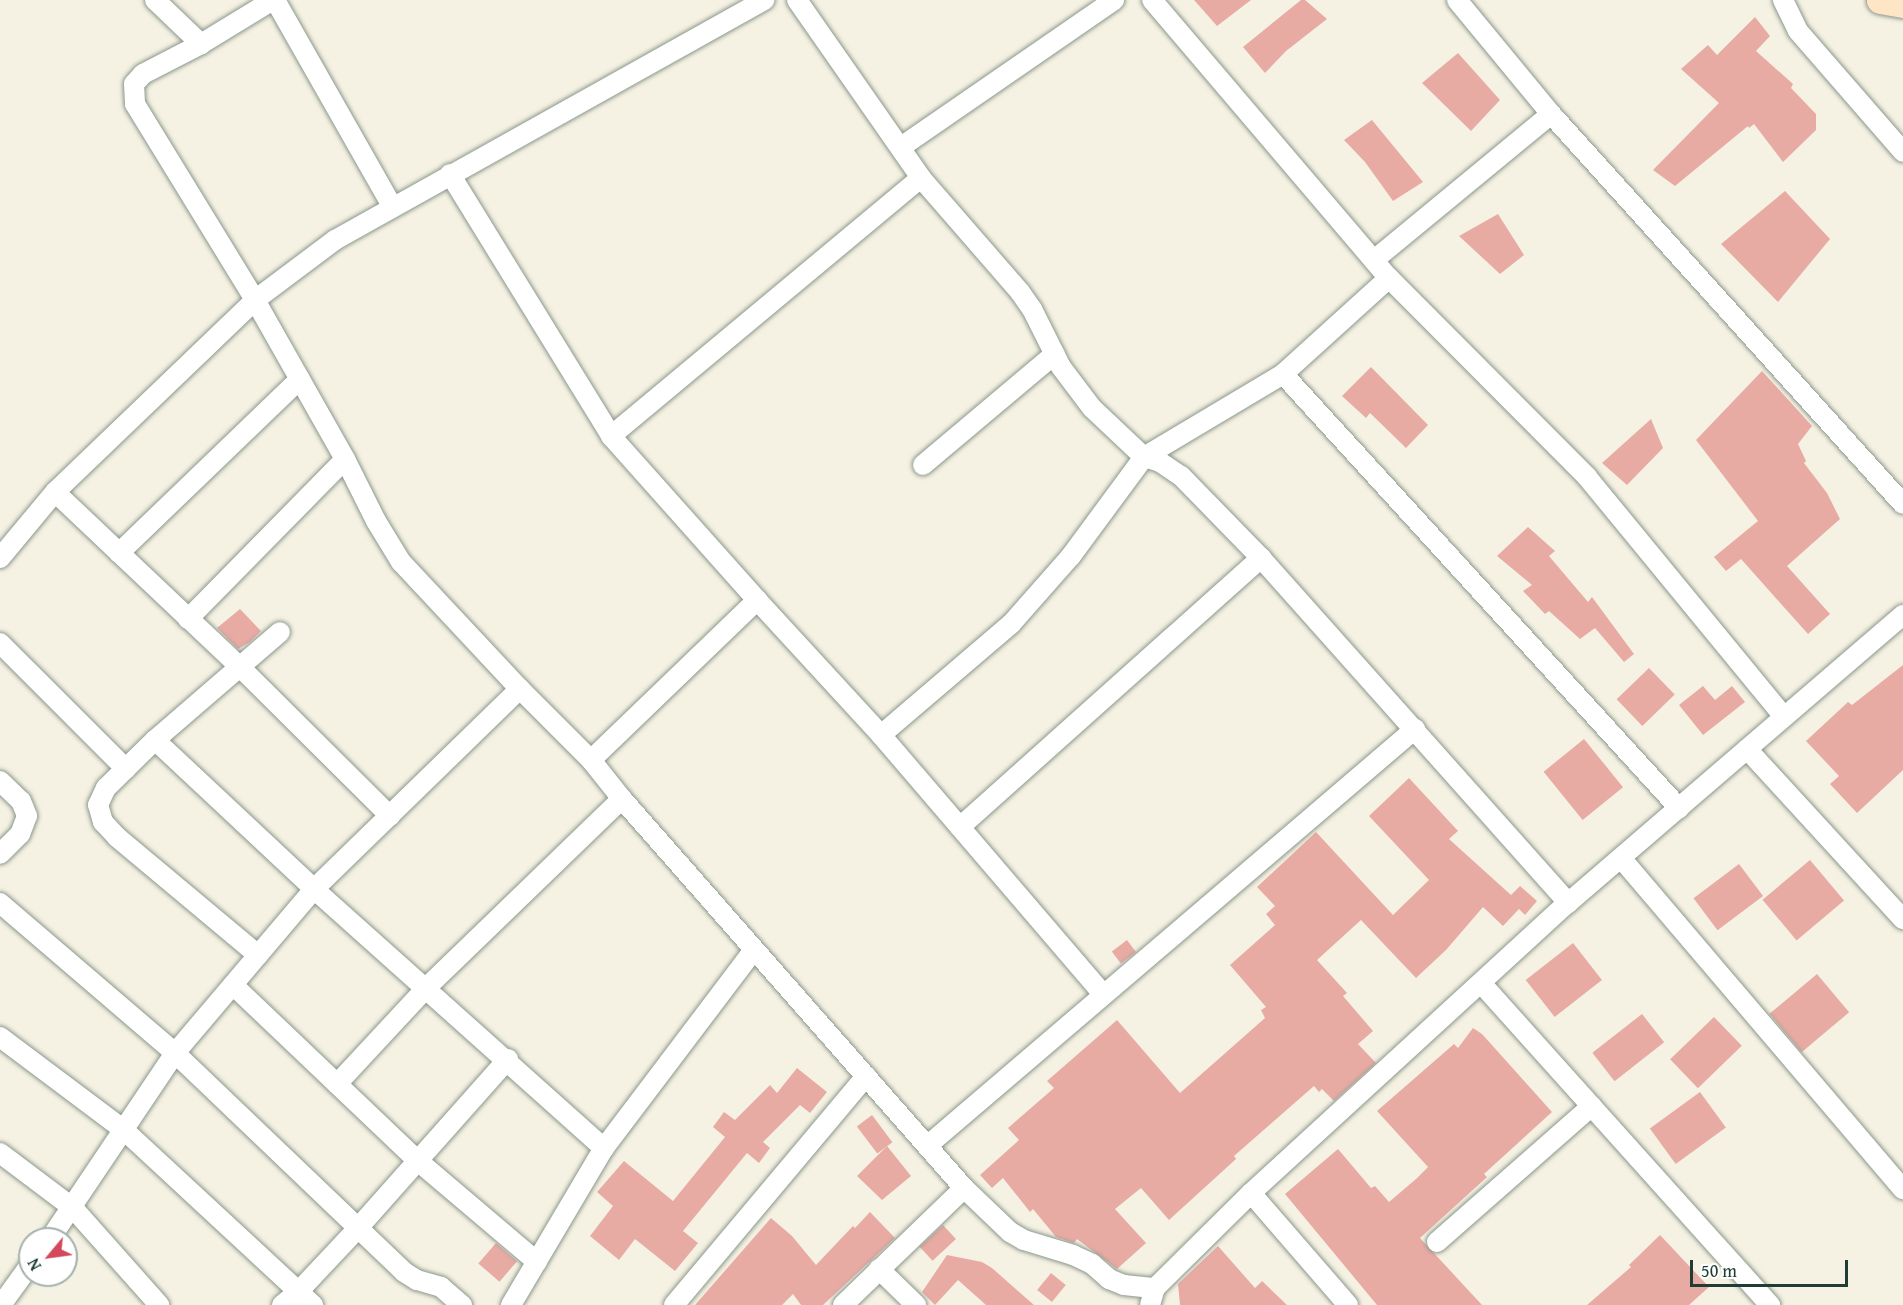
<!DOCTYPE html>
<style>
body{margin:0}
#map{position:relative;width:1903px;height:1305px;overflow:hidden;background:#f6f2e3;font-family:"Gentium Book Plus",serif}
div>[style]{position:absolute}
.building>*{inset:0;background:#e8aba4;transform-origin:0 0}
.roads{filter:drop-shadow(0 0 2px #8a988c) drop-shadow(0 0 2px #8a988c)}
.street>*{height:20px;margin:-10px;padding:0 10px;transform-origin:10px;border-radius:10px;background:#fff}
.secondary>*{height:27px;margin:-13.5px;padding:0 13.5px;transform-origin:13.5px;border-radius:13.5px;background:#fee5c5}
span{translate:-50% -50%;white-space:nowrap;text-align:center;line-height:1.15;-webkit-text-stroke:4.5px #fff;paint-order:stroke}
.north{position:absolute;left:18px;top:1227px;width:60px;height:60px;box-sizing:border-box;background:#fff;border:2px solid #a5b1ae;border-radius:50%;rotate:241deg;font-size:16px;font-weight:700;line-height:24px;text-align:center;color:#1f3d34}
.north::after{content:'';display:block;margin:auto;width:21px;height:27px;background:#d1495b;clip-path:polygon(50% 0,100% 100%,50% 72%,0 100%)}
.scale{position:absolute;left:1690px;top:1260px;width:158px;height:27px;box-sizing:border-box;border:3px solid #1f3d34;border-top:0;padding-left:8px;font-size:18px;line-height:21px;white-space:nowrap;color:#1f3d34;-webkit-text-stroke:4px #fff;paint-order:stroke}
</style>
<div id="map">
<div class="building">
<div style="clip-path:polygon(1194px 0,1251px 0,1217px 26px)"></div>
<div style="clip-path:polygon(1301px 0,1305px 0,1327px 19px,1286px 51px,1265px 73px,1243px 47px)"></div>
<div style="clip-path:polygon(1755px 17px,1770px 36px,1756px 51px,1793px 84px,1791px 88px,1816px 114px,1816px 130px,1783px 162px,1754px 124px,1749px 128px,1748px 126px,1675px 186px,1653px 170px,1719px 103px,1681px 69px,1708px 45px,1717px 55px)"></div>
<div style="clip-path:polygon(1458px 53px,1500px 100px,1471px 131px,1422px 83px)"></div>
<div style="clip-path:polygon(1372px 120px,1423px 182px,1393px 201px,1365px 162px,1344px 140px)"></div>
<div style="clip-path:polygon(1785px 191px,1830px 239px,1778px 302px,1721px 244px)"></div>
<div style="clip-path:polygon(1498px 214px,1524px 255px,1500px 274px,1459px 236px)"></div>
<div style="clip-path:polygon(1371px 367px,1428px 425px,1406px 448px,1370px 413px,1366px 418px,1342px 396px)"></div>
<div style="clip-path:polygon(1762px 371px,1812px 426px,1798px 444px,1806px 461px,1804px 463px,1827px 493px,1840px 519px,1787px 566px,1830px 614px,1808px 634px,1741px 559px,1726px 571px,1714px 557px,1758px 521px,1696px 440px)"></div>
<div style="clip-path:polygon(1651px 419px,1663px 448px,1627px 485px,1602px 463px)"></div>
<div style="clip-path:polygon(1528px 527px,1555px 551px,1549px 556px,1588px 602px,1592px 597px,1634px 654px,1624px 662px,1595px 628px,1580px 639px,1549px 611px,1545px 614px,1523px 591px,1532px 585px,1497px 556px)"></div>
<div style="clip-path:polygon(240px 609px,261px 631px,250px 642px,238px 649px,217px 628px)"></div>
<div style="clip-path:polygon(1903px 665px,1903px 770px,1857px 813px,1830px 784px,1839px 776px,1806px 741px,1848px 702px,1852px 705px)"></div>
<div style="left:1649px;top:668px;width:37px;height:45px;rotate:46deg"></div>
<div style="clip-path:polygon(1703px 686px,1715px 700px,1732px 686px,1745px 702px,1703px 735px,1679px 705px)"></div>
<div style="left:1584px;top:739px;width:62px;height:52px;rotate:51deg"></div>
<div style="clip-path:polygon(1409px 778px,1458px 831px,1449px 839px,1511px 895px,1520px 886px,1537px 901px,1525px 915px,1519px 909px,1503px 926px,1483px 907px,1446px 950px,1416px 978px,1361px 920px,1317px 960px,1347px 993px,1343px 996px,1373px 1031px,1358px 1044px,1376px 1063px,1334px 1101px,1322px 1089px,1319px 1092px,1314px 1086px,1234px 1156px,1236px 1159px,1169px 1220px,1141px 1188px,1115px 1209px,1146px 1243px,1117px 1269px,1077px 1239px,1074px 1243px,1056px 1237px,1033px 1209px,1030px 1212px,1003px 1178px,992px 1188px,980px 1175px,1019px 1140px,1008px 1128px,1054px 1088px,1047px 1081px,1117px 1020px,1180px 1093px,1265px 1018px,1261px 1010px,1266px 1007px,1230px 965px,1275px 925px,1266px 914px,1275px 906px,1257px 887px,1316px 832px,1393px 915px,1429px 880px,1369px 816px)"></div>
<div style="left:1810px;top:860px;width:53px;height:62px;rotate:50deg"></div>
<div style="left:1739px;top:864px;width:40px;height:57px;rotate:53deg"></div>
<div style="left:1127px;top:940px;width:15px;height:19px;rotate:53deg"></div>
<div style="left:1573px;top:943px;width:47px;height:60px;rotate:52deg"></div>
<div style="left:1817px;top:974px;width:50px;height:62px;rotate:50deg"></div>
<div style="left:1642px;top:1014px;width:36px;height:63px;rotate:52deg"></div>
<div style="left:1714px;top:1017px;width:40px;height:61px;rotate:46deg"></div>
<div style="clip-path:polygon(1473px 1028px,1482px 1034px,1552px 1112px,1484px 1174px,1487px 1177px,1420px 1238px,1482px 1305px,1377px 1305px,1285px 1194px,1338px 1149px,1371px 1188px,1375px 1186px,1389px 1202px,1416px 1179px,1428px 1167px,1377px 1111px,1454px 1044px,1458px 1048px)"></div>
<div style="clip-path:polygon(797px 1068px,827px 1092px,810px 1113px,800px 1105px,763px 1142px,770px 1148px,759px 1163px,747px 1153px,683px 1231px,698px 1243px,675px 1271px,635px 1239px,619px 1260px,590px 1236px,613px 1206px,597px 1192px,624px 1161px,673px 1201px,725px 1137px,713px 1127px,724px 1112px,735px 1120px,770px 1085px,777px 1093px)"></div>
<div style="left:1700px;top:1092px;width:44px;height:62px;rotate:54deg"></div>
<div style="left:872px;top:1115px;width:34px;height:19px;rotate:53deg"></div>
<div style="clip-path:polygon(887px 1146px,911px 1176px,882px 1200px,857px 1176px)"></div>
<div style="clip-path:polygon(870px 1212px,895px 1238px,823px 1305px,801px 1305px,793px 1294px,782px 1305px,695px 1305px,771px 1218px,792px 1236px,816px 1265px,853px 1226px,855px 1228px)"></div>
<div style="left:943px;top:1225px;width:19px;height:32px;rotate:47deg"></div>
<div style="clip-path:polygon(1660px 1235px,1709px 1287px,1689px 1305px,1587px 1305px,1631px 1267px,1629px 1265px)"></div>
<div style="left:496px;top:1243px;width:28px;height:27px;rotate:41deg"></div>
<div style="clip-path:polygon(1218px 1246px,1255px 1288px,1262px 1281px,1287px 1305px,1180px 1305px,1178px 1284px)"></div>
<div style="clip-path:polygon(947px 1255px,982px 1262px,992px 1268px,1034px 1305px,986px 1305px,958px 1280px,935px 1305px,922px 1292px)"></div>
<div style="left:1051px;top:1273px;width:19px;height:22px;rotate:39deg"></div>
</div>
<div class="roads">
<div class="street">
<div style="left:155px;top:0;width:64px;rotate:43.7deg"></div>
<div style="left:273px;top:0;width:84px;rotate:148.6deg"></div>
<div style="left:201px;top:44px;width:65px;rotate:152.7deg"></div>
<div style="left:143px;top:74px;width:13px;rotate:132deg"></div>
<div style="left:134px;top:84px;width:20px;rotate:87deg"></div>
<div style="left:135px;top:104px;width:230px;rotate:58.5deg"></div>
<div style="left:255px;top:300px;width:183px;rotate:60.5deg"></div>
<div style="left:345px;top:459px;width:69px;rotate:63.4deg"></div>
<div style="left:376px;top:521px;width:48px;rotate:58.6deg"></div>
<div style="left:401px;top:562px;width:174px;rotate:46.9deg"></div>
<div style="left:520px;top:689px;width:100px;rotate:45deg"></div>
<div style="left:591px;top:760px;width:50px;rotate:51.5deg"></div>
<div style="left:622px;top:799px;width:518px;rotate:48.68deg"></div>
<div style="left:964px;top:1188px;width:64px;rotate:43.7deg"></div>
<div style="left:1010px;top:1232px;width:16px;rotate:30deg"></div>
<div style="left:1024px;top:1240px;width:51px;rotate:17deg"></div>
<div style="left:1073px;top:1255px;width:21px;rotate:25deg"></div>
<div style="left:1092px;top:1264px;width:23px;rotate:41deg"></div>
<div style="left:1109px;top:1279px;width:16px;rotate:22deg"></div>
<div style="left:1124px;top:1285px;width:31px;rotate:6deg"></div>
<div style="left:275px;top:0;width:237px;rotate:60.4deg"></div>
<div style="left:797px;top:0;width:217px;rotate:55.1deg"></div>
<div style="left:921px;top:178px;width:151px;rotate:49deg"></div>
<div style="left:1020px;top:292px;width:21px;rotate:55deg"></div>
<div style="left:1032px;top:309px;width:65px;rotate:63.4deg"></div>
<div style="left:1061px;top:367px;width:51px;rotate:52.9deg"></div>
<div style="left:1092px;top:408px;width:71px;rotate:43.3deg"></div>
<div style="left:1144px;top:457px;width:17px;rotate:17deg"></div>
<div style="left:1160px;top:462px;width:25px;rotate:34deg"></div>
<div style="left:1181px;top:476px;width:115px;rotate:45.7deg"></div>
<div style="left:1261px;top:558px;width:462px;rotate:48.3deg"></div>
<div style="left:1152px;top:0;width:365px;rotate:49.6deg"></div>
<div style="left:1389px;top:278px;width:281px;rotate:45.1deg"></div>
<div style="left:1587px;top:477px;width:310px;rotate:50.6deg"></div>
<div style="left:1457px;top:0;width:148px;rotate:50.5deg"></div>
<div style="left:1551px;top:114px;width:525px;rotate:47.93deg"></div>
<div style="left:1783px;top:0;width:34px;rotate:64deg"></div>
<div style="left:1798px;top:31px;width:160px;rotate:49deg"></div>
<div style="left:901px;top:147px;width:259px;rotate:-34.6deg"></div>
<div style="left:450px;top:174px;width:308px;rotate:58.4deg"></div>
<div style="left:611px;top:436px;width:220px;rotate:48.3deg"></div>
<div style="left:757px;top:600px;width:183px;rotate:47.4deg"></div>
<div style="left:881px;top:735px;width:341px;rotate:49.4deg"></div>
<div style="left:1374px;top:260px;width:229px;rotate:-39.5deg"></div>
<div style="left:1283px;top:374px;width:588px;rotate:47.62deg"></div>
<div style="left:611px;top:436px;width:403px;rotate:-39.8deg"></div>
<div style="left:923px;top:465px;width:172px;rotate:-40.1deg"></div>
<div style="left:55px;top:492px;width:256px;rotate:43.4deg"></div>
<div style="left:241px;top:668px;width:210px;rotate:44.8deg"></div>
<div style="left:119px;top:553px;width:251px;rotate:-43.9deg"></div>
<div style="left:0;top:558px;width:86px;rotate:-50.2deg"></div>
<div style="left:55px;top:492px;width:277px;rotate:-43.8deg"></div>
<div style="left:255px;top:300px;width:100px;rotate:-36.9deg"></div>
<div style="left:335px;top:240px;width:492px;rotate:-29.2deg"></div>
<div style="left:188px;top:619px;width:224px;rotate:-45.5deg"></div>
<div style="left:0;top:643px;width:178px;rotate:45deg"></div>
<div style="left:881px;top:735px;width:171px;rotate:-40.5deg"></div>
<div style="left:1011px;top:624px;width:91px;rotate:-48.6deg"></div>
<div style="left:1071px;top:556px;width:123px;rotate:-53.6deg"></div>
<div style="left:1144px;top:457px;width:162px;rotate:-30.8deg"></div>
<div style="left:1283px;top:374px;width:143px;rotate:-42.2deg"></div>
<div style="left:155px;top:740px;width:218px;rotate:43.1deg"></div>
<div style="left:314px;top:889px;width:389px;rotate:41.8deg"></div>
<div style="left:1747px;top:749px;width:231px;rotate:47.5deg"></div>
<div style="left:591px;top:760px;width:231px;rotate:-43.9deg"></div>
<div style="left:0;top:781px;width:29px;rotate:44deg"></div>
<div style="left:21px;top:801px;width:16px;rotate:68deg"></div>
<div style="left:27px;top:816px;width:19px;rotate:111deg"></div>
<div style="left:20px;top:834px;width:28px;rotate:135deg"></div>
<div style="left:960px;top:827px;width:404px;rotate:-41.8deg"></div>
<div style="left:1621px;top:858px;width:435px;rotate:49.6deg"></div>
<div style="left:0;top:903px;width:230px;rotate:40.6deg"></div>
<div style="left:175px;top:1053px;width:317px;rotate:43.7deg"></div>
<div style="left:404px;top:1272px;width:15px;rotate:32deg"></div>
<div style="left:417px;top:1280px;width:25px;rotate:16deg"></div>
<div style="left:441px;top:1287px;width:28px;rotate:41deg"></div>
<div style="left:258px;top:955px;width:184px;rotate:-140.1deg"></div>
<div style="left:117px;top:837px;width:21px;rotate:-133deg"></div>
<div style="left:103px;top:822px;width:18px;rotate:-106deg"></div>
<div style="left:98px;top:805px;width:19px;rotate:-65deg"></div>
<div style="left:106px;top:788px;width:69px;rotate:-44.4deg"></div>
<div style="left:155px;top:740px;width:165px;rotate:-40.8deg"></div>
<div style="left:1481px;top:983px;width:433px;rotate:48.1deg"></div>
<div style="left:233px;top:985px;width:255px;rotate:43.6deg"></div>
<div style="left:418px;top:1161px;width:156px;rotate:40.3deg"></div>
<div style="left:0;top:1037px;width:155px;rotate:36.9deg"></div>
<div style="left:124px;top:1130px;width:258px;rotate:42.8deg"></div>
<div style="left:337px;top:1084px;width:132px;rotate:-47.1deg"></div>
<div style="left:427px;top:987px;width:271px;rotate:-44deg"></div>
<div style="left:927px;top:1146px;width:642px;rotate:-40.51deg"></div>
<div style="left:0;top:1153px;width:91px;rotate:37deg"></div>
<div style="left:73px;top:1208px;width:130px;rotate:48.4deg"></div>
<div style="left:1251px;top:1193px;width:148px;rotate:49.1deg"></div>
<div style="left:50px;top:1239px;width:224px;rotate:-56.1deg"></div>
<div style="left:175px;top:1053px;width:215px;rotate:-49.7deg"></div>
<div style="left:314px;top:889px;width:287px;rotate:-44.2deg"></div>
<div style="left:1437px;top:1242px;width:206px;rotate:-41.3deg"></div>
<div style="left:879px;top:1269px;width:52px;rotate:44.2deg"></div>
<div style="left:4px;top:1301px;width:44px;rotate:-54.2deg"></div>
<div style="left:282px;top:1305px;width:21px;rotate:-39deg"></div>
<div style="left:298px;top:1292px;width:88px;rotate:-46.8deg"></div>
<div style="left:358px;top:1228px;width:226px;rotate:-48.4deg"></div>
<div style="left:511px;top:1305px;width:182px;rotate:-59.4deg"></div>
<div style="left:604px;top:1148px;width:248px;rotate:-52.9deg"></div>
<div style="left:674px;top:1305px;width:299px;rotate:-50deg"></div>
<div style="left:843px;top:1305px;width:168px;rotate:-44deg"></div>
<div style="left:1150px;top:1305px;width:18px;rotate:-74deg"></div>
<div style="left:1155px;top:1288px;width:135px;rotate:-44.7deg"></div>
<div style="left:1251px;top:1193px;width:430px;rotate:-42.5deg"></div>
<div style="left:1568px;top:903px;width:442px;rotate:-40.7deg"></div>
</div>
<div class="secondary">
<div style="left:1880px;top:0;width:23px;rotate:10deg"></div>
</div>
</div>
<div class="north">N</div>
<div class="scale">50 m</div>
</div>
